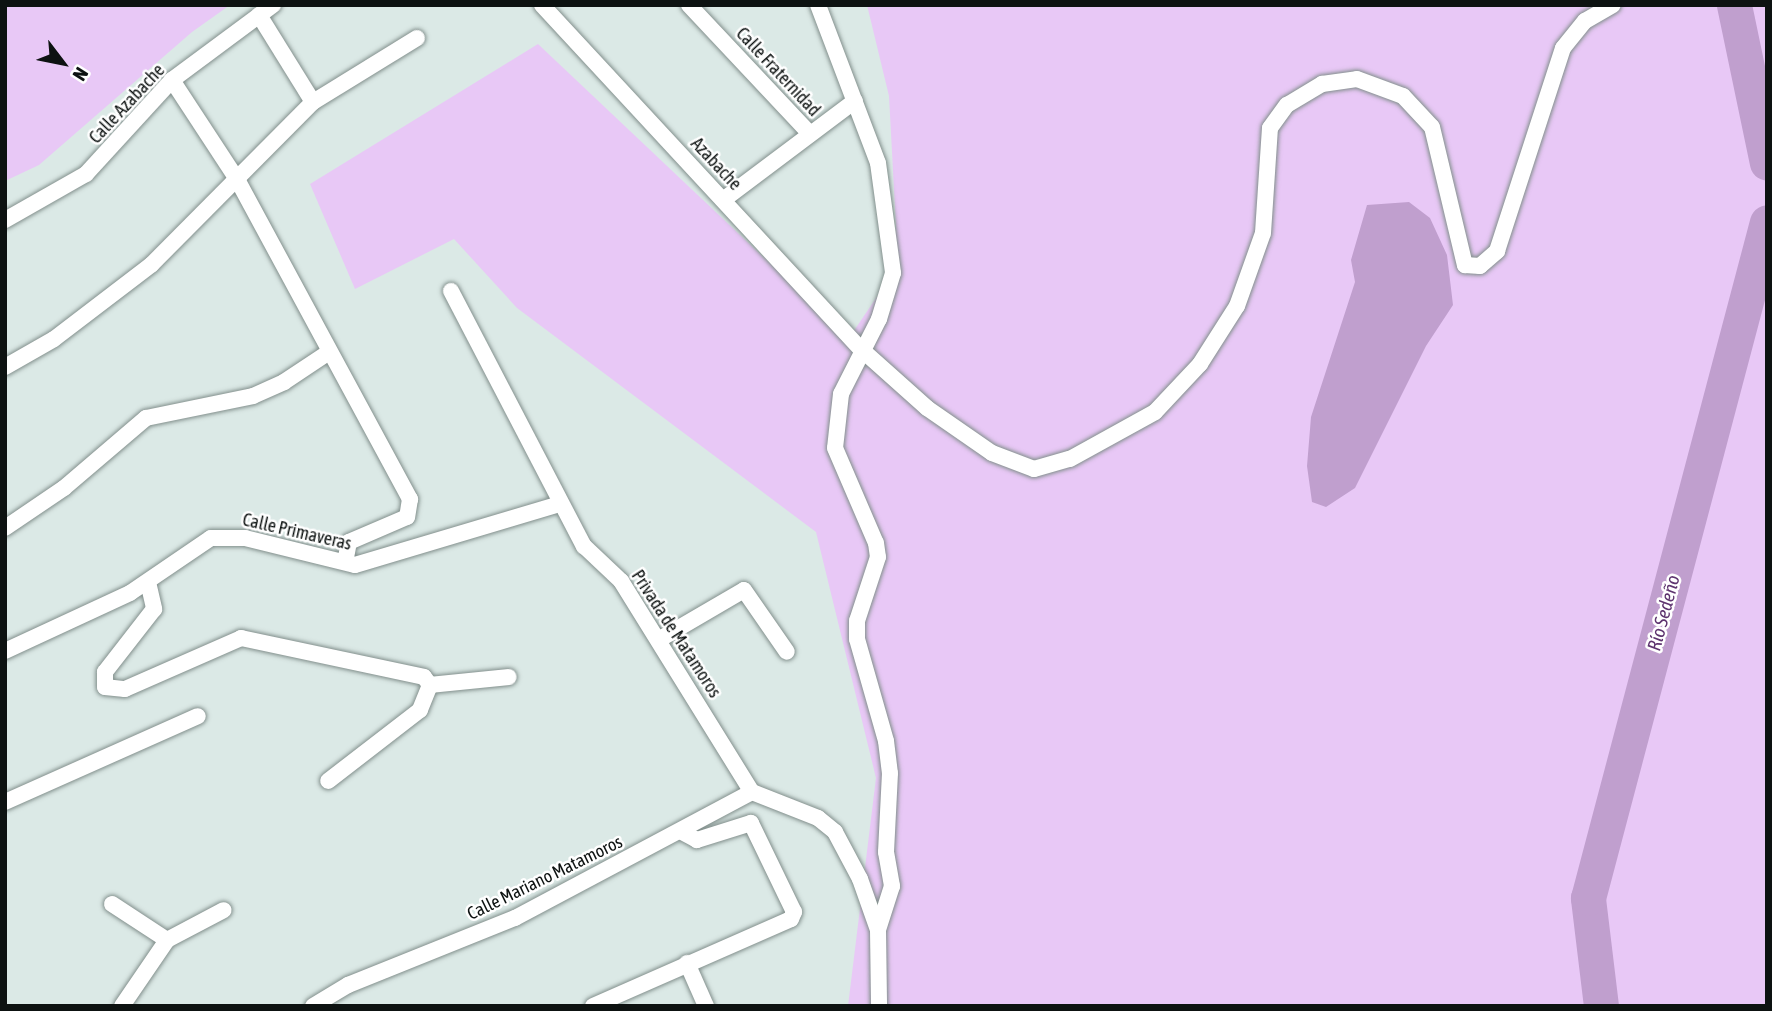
<!DOCTYPE html>
<meta charset="utf-8">
<style>
body{margin:0}
#map{position:relative;width:1772px;height:1011px;overflow:hidden;background:#dbe9e6;font-family:"Asap Condensed",sans-serif}
div>[style]{position:absolute}
.green>*{inset:0;background:#e8c8f6}
.water>*{inset:0;background:#c09fce}
.river>*{height:35px;margin:-17.5px;padding:0 17.5px;transform-origin:17.5px;border-radius:17.5px;background:#c09fce}
.roads{filter:drop-shadow(0 0 2px #828f8c) drop-shadow(0 0 2px #828f8c)}
.street>*{height:16px;margin:-8px;padding:0 8px;transform-origin:8px;border-radius:8px;background:#fff}
span{translate:-50% -50%;white-space:nowrap;text-align:center;line-height:1.15;-webkit-text-stroke:5px #fff;paint-order:stroke}
.street-label{font-size:18px;color:#0d1211}
.water-label{font-size:19px;color:#5e346f;font-style:italic}
.frame{position:absolute;inset:0;border:7px solid #0d1211;pointer-events:none}
.north{position:absolute;left:28px;top:28px;width:70px;height:70px;-webkit-text-stroke:5px #fff;paint-order:stroke;rotate:122deg;font-size:19px;font-weight:700;line-height:28px;text-align:center;color:#0d1211}
.north::after{content:'';display:block;margin:auto;width:24px;height:32px;background:#0d1211;clip-path:polygon(50% 0,100% 100%,50% 72%,0 100%)}
</style>
<div id="map">
<div class="green">
<div style="clip-path:polygon(5px 5px,230px 5px,192px 32px,39px 165px,5px 181px)"></div>
<div style="clip-path:polygon(867px 5px,1767px 5px,1767px 1006px,848px 1006px,876px 778px,816px 532px,517px 308px,454px 239px,355px 289px,310px 184px,538px 44px,849px 338px,891px 276px,896px 227px,889px 96px)"></div>
</div>
<div class="water">
<div style="clip-path:polygon(1409px 202px,1430px 218px,1447px 255px,1453px 305px,1426px 346px,1355px 488px,1326px 507px,1312px 502px,1307px 466px,1311px 417px,1355px 282px,1351px 260px,1367px 205px)"></div>
</div>
<div class="river">
<div style="left:1734px;top:5px;width:161px;rotate:78.2deg"></div>
<div style="left:1601px;top:1006px;width:109px;rotate:-96.9deg"></div>
<div style="left:1588px;top:898px;width:699px;rotate:-75.17deg"></div>
</div>
<div class="roads">
<div class="street">
<div style="left:542px;top:5px;width:469px;rotate:47.2deg"></div>
<div style="left:861px;top:349px;width:89px;rotate:41.8deg"></div>
<div style="left:927px;top:408px;width:79px;rotate:34.7deg"></div>
<div style="left:992px;top:453px;width:45px;rotate:20.9deg"></div>
<div style="left:1034px;top:469px;width:37px;rotate:-16deg"></div>
<div style="left:1070px;top:459px;width:97px;rotate:-28.9deg"></div>
<div style="left:1155px;top:412px;width:66px;rotate:-46.8deg"></div>
<div style="left:1200px;top:364px;width:69px;rotate:-57.5deg"></div>
<div style="left:1237px;top:306px;width:77px;rotate:-70.4deg"></div>
<div style="left:1263px;top:233px;width:105px;rotate:-86.2deg"></div>
<div style="left:1270px;top:128px;width:29px;rotate:-54deg"></div>
<div style="left:1287px;top:105px;width:41px;rotate:-31deg"></div>
<div style="left:1322px;top:84px;width:35px;rotate:-8deg"></div>
<div style="left:1357px;top:79px;width:49px;rotate:20.3deg"></div>
<div style="left:1403px;top:96px;width:42px;rotate:46.9deg"></div>
<div style="left:1432px;top:127px;width:142px;rotate:76.6deg"></div>
<div style="left:1465px;top:265px;width:15px;rotate:4deg"></div>
<div style="left:1480px;top:266px;width:23px;rotate:-41deg"></div>
<div style="left:1497px;top:251px;width:213px;rotate:-72deg"></div>
<div style="left:1563px;top:48px;width:35px;rotate:-51deg"></div>
<div style="left:1585px;top:21px;width:32px;rotate:-30deg"></div>
<div style="left:689px;top:5px;width:177px;rotate:46.8deg"></div>
<div style="left:818px;top:5px;width:169px;rotate:69.2deg"></div>
<div style="left:878px;top:163px;width:111px;rotate:82.2deg"></div>
<div style="left:893px;top:273px;width:48px;rotate:106.9deg"></div>
<div style="left:879px;top:319px;width:84px;rotate:116.9deg"></div>
<div style="left:841px;top:394px;width:54px;rotate:96.3deg"></div>
<div style="left:835px;top:448px;width:103px;rotate:66.7deg"></div>
<div style="left:876px;top:543px;width:14px;rotate:82deg"></div>
<div style="left:878px;top:557px;width:67px;rotate:108.2deg"></div>
<div style="left:857px;top:621px;width:18px;rotate:90deg"></div>
<div style="left:857px;top:639px;width:106px;rotate:74.1deg"></div>
<div style="left:886px;top:741px;width:32px;rotate:83deg"></div>
<div style="left:890px;top:773px;width:79px;rotate:92.9deg"></div>
<div style="left:886px;top:852px;width:35px;rotate:80deg"></div>
<div style="left:892px;top:886px;width:46px;rotate:107.7deg"></div>
<div style="left:878px;top:930px;width:76px;rotate:89.2deg"></div>
<div style="left:259px;top:15px;width:102px;rotate:58.2deg"></div>
<div style="left:172px;top:80px;width:121px;rotate:56.8deg"></div>
<div style="left:238px;top:181px;width:362px;rotate:61.6deg"></div>
<div style="left:410px;top:499px;width:18px;rotate:99deg"></div>
<div style="left:407px;top:517px;width:63px;rotate:156.7deg"></div>
<div style="left:349px;top:542px;width:20px;rotate:101deg"></div>
<div style="left:723px;top:200px;width:165px;rotate:-36.9deg"></div>
<div style="left:5px;top:220px;width:93px;rotate:-29.6deg"></div>
<div style="left:86px;top:174px;width:127px;rotate:-47.5deg"></div>
<div style="left:172px;top:80px;width:126px;rotate:-36.6deg"></div>
<div style="left:451px;top:291px;width:288px;rotate:62.5deg"></div>
<div style="left:584px;top:546px;width:51px;rotate:43.4deg"></div>
<div style="left:621px;top:581px;width:248px;rotate:58.2deg"></div>
<div style="left:5px;top:367px;width:56px;rotate:-29.7deg"></div>
<div style="left:54px;top:339px;width:123px;rotate:-37.4deg"></div>
<div style="left:152px;top:264px;width:228px;rotate:-45.2deg"></div>
<div style="left:313px;top:102px;width:122px;rotate:-31.6deg"></div>
<div style="left:5px;top:528px;width:71px;rotate:-34.1deg"></div>
<div style="left:64px;top:488px;width:108px;rotate:-40.5deg"></div>
<div style="left:146px;top:418px;width:109px;rotate:-11.6deg"></div>
<div style="left:253px;top:396px;width:34px;rotate:-24deg"></div>
<div style="left:284px;top:382px;width:54px;rotate:-33.7deg"></div>
<div style="left:148px;top:582px;width:28px;rotate:77deg"></div>
<div style="left:154px;top:609px;width:80px;rotate:127.9deg"></div>
<div style="left:105px;top:672px;width:15px;rotate:90deg"></div>
<div style="left:105px;top:687px;width:20px;rotate:6deg"></div>
<div style="left:125px;top:689px;width:127px;rotate:-23.7deg"></div>
<div style="left:241px;top:638px;width:187px;rotate:12deg"></div>
<div style="left:424px;top:677px;width:10px;rotate:53deg"></div>
<div style="left:430px;top:685px;width:27px;rotate:112deg"></div>
<div style="left:420px;top:710px;width:116px;rotate:142.3deg"></div>
<div style="left:660px;top:639px;width:97px;rotate:-30.3deg"></div>
<div style="left:744px;top:590px;width:75px;rotate:55.3deg"></div>
<div style="left:5px;top:651px;width:138px;rotate:-24.9deg"></div>
<div style="left:130px;top:593px;width:98px;rotate:-34.2deg"></div>
<div style="left:211px;top:538px;width:34px"></div>
<div style="left:245px;top:538px;width:113px;rotate:13.8deg"></div>
<div style="left:355px;top:565px;width:214px;rotate:-16.6deg"></div>
<div style="left:430px;top:685px;width:79px;rotate:-5.8deg"></div>
<div style="left:752px;top:792px;width:71px;rotate:21.5deg"></div>
<div style="left:818px;top:818px;width:22px;rotate:39deg"></div>
<div style="left:835px;top:832px;width:53px;rotate:62deg"></div>
<div style="left:860px;top:879px;width:54px;rotate:70.6deg"></div>
<div style="left:5px;top:802px;width:211px;rotate:-24deg"></div>
<div style="left:112px;top:904px;width:66px;rotate:33.2deg"></div>
<div style="left:687px;top:963px;width:47px;rotate:66.2deg"></div>
<div style="left:122px;top:1006px;width:80px;rotate:-55.7deg"></div>
<div style="left:167px;top:940px;width:64px;rotate:-27.8deg"></div>
<div style="left:313px;top:1006px;width:41px;rotate:-31deg"></div>
<div style="left:348px;top:985px;width:180px;rotate:-21.9deg"></div>
<div style="left:515px;top:918px;width:268px;rotate:-28deg"></div>
<div style="left:593px;top:1006px;width:216px;rotate:-23.7deg"></div>
<div style="left:791px;top:919px;width:8px;rotate:-67deg"></div>
<div style="left:794px;top:912px;width:99px;rotate:-115.8deg"></div>
<div style="left:751px;top:823px;width:57px;rotate:162.5deg"></div>
<div style="left:697px;top:840px;width:17px;rotate:-152deg"></div>
</div>
</div>
<div class="street-label">
<span style="left:778px;top:72px;rotate:47deg">Calle Fraternidad</span>
<span style="left:127px;top:104px;rotate:-47deg">Calle Azabache</span>
<span style="left:716px;top:164px;rotate:47deg">Azabache</span>
<span style="left:297px;top:532px;rotate:13deg">Calle Primaveras</span>
<span style="left:676px;top:634px;rotate:57deg">Privada de Matamoros</span>
<span style="left:545px;top:878px;rotate:-26deg">Calle Mariano Matamoros</span>
</div>
<div class="water-label">
<span style="left:1664px;top:613px;rotate:-75deg">Río Sedeño</span>
</div>
<div class="frame"></div>
<div class="north">N</div>
</div>
